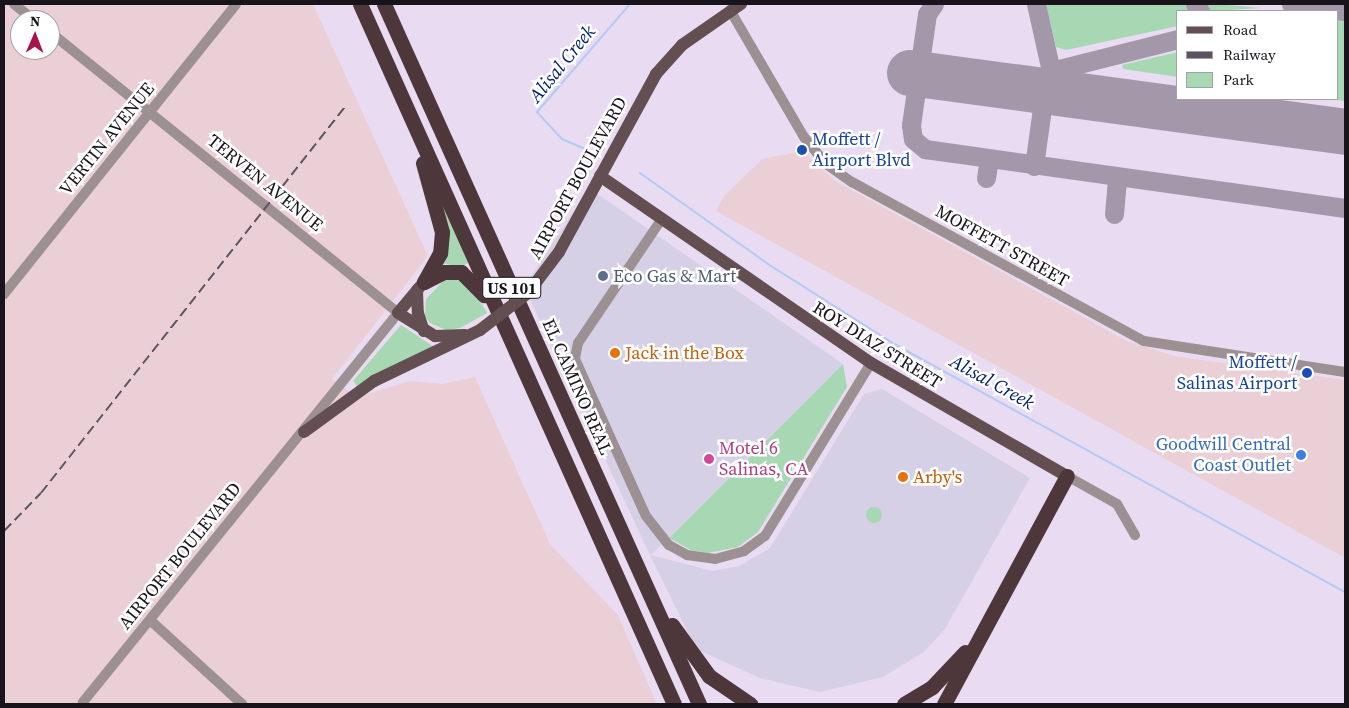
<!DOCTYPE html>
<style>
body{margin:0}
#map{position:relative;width:1349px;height:708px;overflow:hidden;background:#e9dcf2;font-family:"Source Serif 4",serif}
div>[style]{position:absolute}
.commercial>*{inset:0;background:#d5d0e6}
.industrial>*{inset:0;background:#ead0d6}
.green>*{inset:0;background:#a8d7b3}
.round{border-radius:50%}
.stream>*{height:2px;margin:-1px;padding:0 1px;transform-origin:1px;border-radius:1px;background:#b2caf6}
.taxiway>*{height:19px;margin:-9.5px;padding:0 9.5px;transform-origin:9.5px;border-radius:9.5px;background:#a298a9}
.runway>*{height:46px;margin:-23px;padding:0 23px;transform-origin:23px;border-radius:23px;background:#a298a9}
.minor>*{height:10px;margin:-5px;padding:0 5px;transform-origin:5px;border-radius:5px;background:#9c9092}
.major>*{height:12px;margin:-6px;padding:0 6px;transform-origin:6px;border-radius:6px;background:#634e51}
.highway>*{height:15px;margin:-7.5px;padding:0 7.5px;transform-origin:7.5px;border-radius:7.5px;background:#4e373a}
.rail>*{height:2px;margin-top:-1px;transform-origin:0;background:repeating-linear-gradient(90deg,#5b5460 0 10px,transparent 0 15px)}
.major-bridge>*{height:12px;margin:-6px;padding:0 6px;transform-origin:6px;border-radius:6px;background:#634e51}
.dots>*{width:14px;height:14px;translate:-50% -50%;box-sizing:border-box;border:2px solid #fff;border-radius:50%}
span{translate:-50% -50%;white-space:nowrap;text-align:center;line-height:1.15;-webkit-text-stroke:5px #fff;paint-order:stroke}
.shield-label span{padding:1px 4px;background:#fff;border:1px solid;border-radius:4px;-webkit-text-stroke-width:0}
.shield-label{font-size:16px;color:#19141c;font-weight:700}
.street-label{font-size:18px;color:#19141c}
.transit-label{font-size:18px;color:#164399}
.left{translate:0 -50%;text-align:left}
.right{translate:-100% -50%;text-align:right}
.service-label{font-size:18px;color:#4e5e75}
.food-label{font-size:18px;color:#c56008}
.shop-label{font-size:18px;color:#366cbe}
.hotel-label{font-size:18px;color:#b23c85}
.water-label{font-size:19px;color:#002071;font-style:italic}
.frame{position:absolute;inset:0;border:5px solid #19141c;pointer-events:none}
.legend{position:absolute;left:1176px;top:10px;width:162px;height:90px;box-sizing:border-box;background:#fff;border:1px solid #a3a1a4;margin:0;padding:6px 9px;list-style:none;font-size:15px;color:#19141c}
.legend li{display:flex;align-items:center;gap:10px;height:25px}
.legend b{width:25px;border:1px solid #a3a1a4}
.north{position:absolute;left:10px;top:10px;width:50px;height:50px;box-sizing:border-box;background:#fff;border:1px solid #a3a1a4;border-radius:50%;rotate:1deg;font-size:14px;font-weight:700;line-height:20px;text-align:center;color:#19141c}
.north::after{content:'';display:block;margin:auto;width:18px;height:22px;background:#a6134f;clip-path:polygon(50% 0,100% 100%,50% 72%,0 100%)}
</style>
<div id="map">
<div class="commercial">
<div style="clip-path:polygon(589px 188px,843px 364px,651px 555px,712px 571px,739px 566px,770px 548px,864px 394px,882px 389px,1030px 478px,945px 629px,924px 652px,883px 677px,820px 692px,760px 678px,696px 649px,650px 555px,524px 287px)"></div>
</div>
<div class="industrial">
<div style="clip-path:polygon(evenodd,4px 4px,313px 4px,428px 256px,332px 379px,357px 397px,410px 381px,443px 384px,475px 377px,550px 544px,618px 615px,657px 704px,4px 704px,4px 4px,20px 20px,50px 20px,50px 50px,20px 50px,20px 20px)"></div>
<div style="clip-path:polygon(803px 151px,834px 180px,1127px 341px,1174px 356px,1345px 380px,1345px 558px,716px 211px,724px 196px,762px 159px)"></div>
</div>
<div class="green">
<div style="clip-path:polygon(1046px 4px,1185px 4px,1189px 11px,1178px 11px,1178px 26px,1066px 50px,1056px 47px)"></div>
<div style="clip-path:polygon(1205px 4px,1217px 4px,1261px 8px,1211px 11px)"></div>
<div style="clip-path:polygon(1338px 19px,1345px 20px,1345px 101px,1328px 99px,1338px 99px)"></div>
<div style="clip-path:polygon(1178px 52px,1178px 77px,1123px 69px,1122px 65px)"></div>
<div style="clip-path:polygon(443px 203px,470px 262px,460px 267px,441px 263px)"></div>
<div style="clip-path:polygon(447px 277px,467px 280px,487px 313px,460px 328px,446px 330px,430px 323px,425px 316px,426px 299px)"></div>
<div style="clip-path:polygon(401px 325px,437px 349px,357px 386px,353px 381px)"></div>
<div style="clip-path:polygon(843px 364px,847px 387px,758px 532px,738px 547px,708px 553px,691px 550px,669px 538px)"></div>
<div class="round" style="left:866px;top:507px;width:16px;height:16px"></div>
</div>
<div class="stream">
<div style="left:590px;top:151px;width:30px;rotate:-157deg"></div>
<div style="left:562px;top:139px;width:37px;rotate:-133deg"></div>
<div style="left:537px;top:112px;width:143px;rotate:-49.3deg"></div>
<div style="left:640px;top:173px;width:161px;rotate:35.4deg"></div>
<div style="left:771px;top:266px;width:148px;rotate:32.3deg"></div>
<div style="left:896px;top:345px;width:512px;rotate:28.82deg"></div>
</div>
<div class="taxiway">
<div style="left:934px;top:4px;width:12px;rotate:125deg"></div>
<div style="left:927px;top:14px;width:112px;rotate:98.2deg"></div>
<div style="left:911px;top:125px;width:14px;rotate:82deg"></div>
<div style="left:913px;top:139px;width:16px;rotate:40deg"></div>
<div style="left:925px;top:149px;width:424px;rotate:8deg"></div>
<div style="left:1036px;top:4px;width:69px;rotate:77.4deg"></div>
<div style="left:1195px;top:4px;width:9px;rotate:54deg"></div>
<div style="left:1291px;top:4px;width:54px;rotate:7.4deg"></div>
<div style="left:1034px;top:166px;width:88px;rotate:-82.1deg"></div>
<div style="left:1046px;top:79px;width:9px;rotate:-58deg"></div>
<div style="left:1051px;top:71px;width:131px;rotate:-14.1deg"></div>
<div style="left:986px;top:178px;width:18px;rotate:-81deg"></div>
<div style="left:1114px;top:214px;width:37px;rotate:-85deg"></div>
</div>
<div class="runway">
<div style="left:910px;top:73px;width:439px;rotate:7.7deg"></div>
</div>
<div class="minor">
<div style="left:14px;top:4px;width:26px;rotate:39deg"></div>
<div style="left:730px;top:10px;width:147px;rotate:59.8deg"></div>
<div style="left:804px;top:137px;width:35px;rotate:51deg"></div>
<div style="left:826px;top:164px;width:32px;rotate:35deg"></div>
<div style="left:852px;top:182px;width:332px;rotate:28.6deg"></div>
<div style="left:1144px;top:341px;width:203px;rotate:8.8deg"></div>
<div style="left:50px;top:32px;width:447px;rotate:38.9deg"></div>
<div style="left:398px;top:313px;width:501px;rotate:129deg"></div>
<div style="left:661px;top:220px;width:148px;rotate:124deg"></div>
<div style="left:578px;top:343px;width:16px;rotate:101deg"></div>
<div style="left:575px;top:359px;width:172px;rotate:65.7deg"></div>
<div style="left:646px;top:516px;width:37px;rotate:52deg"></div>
<div style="left:669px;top:545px;width:21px;rotate:29deg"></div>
<div style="left:687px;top:555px;width:28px;rotate:8deg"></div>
<div style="left:715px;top:559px;width:30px;rotate:-15deg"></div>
<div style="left:744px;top:551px;width:26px;rotate:-36deg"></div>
<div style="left:765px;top:536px;width:203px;rotate:-58.5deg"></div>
<div style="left:4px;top:294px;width:371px;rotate:-51.3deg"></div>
<div style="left:1067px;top:476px;width:57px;rotate:29.2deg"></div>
<div style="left:1117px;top:504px;width:36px;rotate:60deg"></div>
<div style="left:150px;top:620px;width:125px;rotate:42.4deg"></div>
</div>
<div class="major">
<div style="left:600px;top:176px;width:329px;rotate:34.6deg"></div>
<div style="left:871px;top:363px;width:226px;rotate:30deg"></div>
<div style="left:424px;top:282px;width:40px;rotate:130deg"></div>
<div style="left:398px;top:313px;width:44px;rotate:31.9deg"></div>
<div style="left:435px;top:336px;width:30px;rotate:-2deg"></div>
<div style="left:417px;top:290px;width:23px;rotate:88deg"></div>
<div style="left:418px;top:313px;width:19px;rotate:72deg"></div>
<div style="left:528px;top:293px;width:51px;rotate:-52.9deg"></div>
<div style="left:559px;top:252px;width:203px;rotate:-61.4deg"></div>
<div style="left:656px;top:74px;width:39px;rotate:-48deg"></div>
<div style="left:682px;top:45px;width:72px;rotate:-34.8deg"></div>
<div style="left:304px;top:432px;width:87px;rotate:-36.1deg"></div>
<div style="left:374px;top:381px;width:118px;rotate:-25.7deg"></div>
</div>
<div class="highway">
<div style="left:360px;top:4px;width:767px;rotate:65.84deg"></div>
<div style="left:384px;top:4px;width:768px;rotate:65.77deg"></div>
<div style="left:423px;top:163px;width:72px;rotate:74.6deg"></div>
<div style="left:442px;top:232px;width:21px;rotate:95deg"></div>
<div style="left:440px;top:253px;width:33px;rotate:119deg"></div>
<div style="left:424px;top:282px;width:22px;rotate:-27deg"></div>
<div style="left:444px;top:272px;width:17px"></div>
<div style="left:461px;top:272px;width:33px;rotate:45deg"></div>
<div style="left:672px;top:625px;width:63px;rotate:54deg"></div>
<div style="left:709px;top:676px;width:50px;rotate:34.3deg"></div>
<div style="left:904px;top:704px;width:33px;rotate:-31deg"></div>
<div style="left:932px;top:687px;width:48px;rotate:-46.7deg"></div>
<div style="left:944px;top:704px;width:259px;rotate:-61.7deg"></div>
</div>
<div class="rail">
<div style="left:4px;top:531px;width:53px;rotate:-45.8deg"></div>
<div style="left:41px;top:493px;width:494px;rotate:-51.8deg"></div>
</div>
<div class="major-bridge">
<div style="left:480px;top:330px;width:61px;rotate:-37.6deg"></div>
</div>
<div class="dots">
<div style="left:802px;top:150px;background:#1a4fb4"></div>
<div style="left:603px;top:276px;background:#5c6f8a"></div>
<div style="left:615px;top:353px;background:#e8710a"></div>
<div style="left:1307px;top:373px;background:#1a4fb4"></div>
<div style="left:1301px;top:455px;background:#3f7fe0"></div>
<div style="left:709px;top:459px;background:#d1479c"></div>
<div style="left:903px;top:477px;background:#e8710a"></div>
</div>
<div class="shield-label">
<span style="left:512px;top:288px">US 101</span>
</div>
<div class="street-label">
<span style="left:107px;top:139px;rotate:-51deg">VERTIN AVENUE</span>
<span style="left:578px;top:178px;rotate:-61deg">AIRPORT BOULEVARD</span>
<span style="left:265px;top:183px;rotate:39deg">TERVEN AVENUE</span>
<span style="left:1002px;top:246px;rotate:29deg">MOFFETT STREET</span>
<span style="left:877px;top:345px;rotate:32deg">ROY DIAZ STREET</span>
<span style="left:577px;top:387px;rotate:66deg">EL CAMINO REAL</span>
<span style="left:180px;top:556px;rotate:-51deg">AIRPORT BOULEVARD</span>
</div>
<div class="transit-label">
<span class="left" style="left:812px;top:150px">Moffett /<br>Airport Blvd</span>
<span class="right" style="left:1297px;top:373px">Moffett /<br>Salinas Airport</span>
</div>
<div class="service-label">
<span class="left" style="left:613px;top:276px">Eco Gas &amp; Mart</span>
</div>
<div class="food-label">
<span class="left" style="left:625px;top:353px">Jack in the Box</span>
<span class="left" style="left:913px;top:477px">Arby's</span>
</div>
<div class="shop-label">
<span class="right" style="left:1291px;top:455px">Goodwill Central<br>Coast Outlet</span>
</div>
<div class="hotel-label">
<span class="left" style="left:719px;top:459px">Motel 6<br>Salinas, CA</span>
</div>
<div class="water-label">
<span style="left:562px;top:64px;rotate:-51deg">Alisal Creek</span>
<span style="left:992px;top:382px;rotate:29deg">Alisal Creek</span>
</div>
<div class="frame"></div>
<ul class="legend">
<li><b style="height:6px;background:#634e51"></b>Road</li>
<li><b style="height:6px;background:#5b5460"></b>Railway</li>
<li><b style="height:14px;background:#a8d7b3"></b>Park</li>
</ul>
<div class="north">N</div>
</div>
